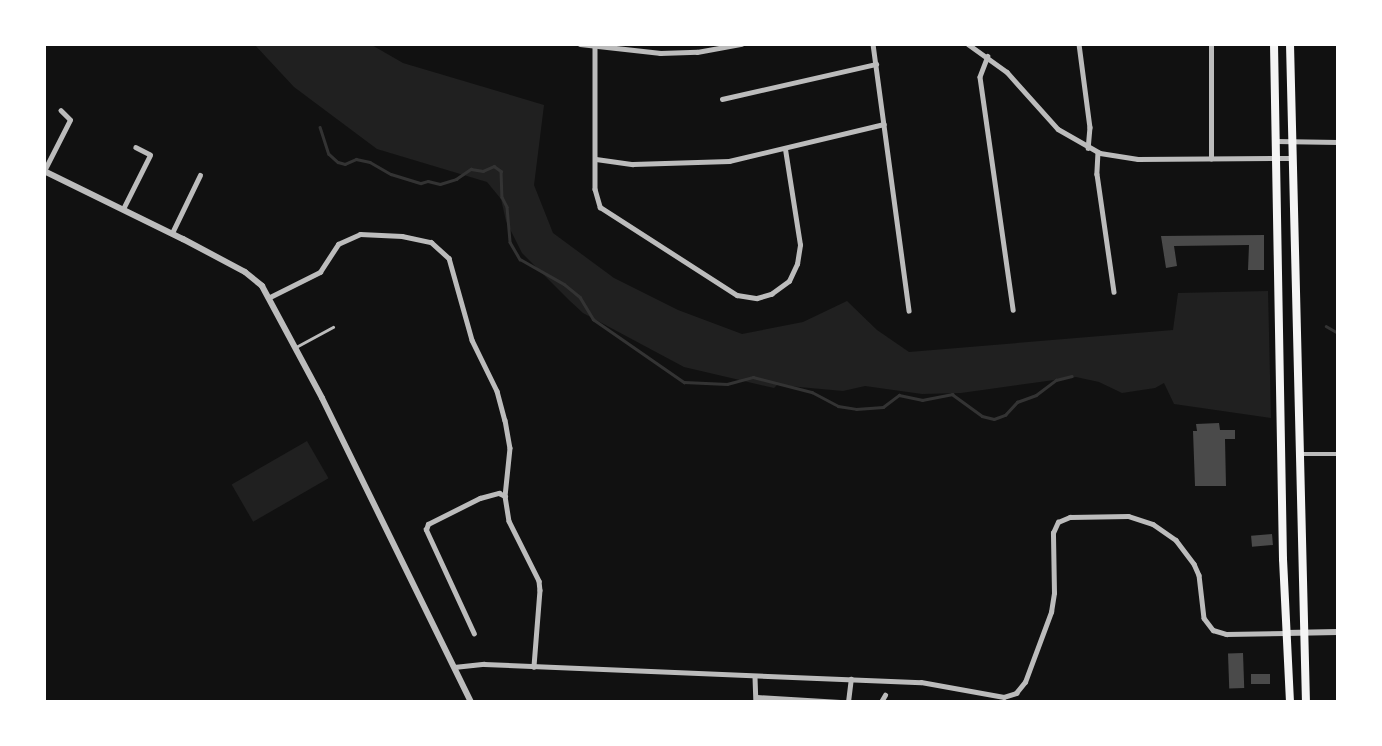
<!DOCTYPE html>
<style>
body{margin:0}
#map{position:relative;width:1382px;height:746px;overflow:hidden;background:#111;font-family:Rubik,sans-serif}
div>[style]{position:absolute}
.green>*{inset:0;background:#202020;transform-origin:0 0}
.stream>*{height:2.5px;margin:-1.25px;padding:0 1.25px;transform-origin:1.25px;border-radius:1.25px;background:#333}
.building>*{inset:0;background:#4a4a4a;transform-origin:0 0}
.service>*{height:2.5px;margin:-1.25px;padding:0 1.25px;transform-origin:1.25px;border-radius:1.25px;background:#bcbcbc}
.minor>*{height:4.5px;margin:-2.25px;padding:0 2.25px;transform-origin:2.25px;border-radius:2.25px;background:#bcbcbc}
.tertiary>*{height:6px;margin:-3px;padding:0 3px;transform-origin:3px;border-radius:3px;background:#bcbcbc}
.primary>*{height:8px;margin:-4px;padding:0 4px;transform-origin:4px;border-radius:4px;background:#f5f5f5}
span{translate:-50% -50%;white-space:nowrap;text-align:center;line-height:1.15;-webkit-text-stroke:6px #fff;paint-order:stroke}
.frame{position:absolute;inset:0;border:46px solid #fff;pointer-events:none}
</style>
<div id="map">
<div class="green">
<div style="clip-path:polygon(254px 44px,370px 44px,403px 63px,544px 105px,534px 185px,553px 233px,614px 278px,678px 310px,742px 334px,803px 322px,847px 301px,877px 330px,909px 352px,1173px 330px,1178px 293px,1268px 291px,1271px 418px,1174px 404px,1164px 383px,1155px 388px,1122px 393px,1099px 382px,1076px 377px,961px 393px,922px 394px,865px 386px,843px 391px,777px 385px,774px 388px,684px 367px,583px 313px,570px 301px,522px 253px,506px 221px,501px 199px,487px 182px,377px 149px,294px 87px)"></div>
<div style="left:307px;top:441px;width:43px;height:87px;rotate:60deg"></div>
</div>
<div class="stream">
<div style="left:320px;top:127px;width:28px;rotate:72deg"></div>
<div style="left:329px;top:154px;width:12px;rotate:42deg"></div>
<div style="left:338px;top:162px;width:7px;rotate:16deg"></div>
<div style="left:345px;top:164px;width:12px;rotate:-24deg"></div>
<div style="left:356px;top:159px;width:14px;rotate:12deg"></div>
<div style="left:370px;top:162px;width:24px;rotate:30deg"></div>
<div style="left:391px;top:174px;width:31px;rotate:17deg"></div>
<div style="left:421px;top:183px;width:7px;rotate:-16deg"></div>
<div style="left:428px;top:181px;width:12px;rotate:14deg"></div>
<div style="left:440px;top:184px;width:17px;rotate:-17deg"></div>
<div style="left:456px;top:179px;width:18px;rotate:-34deg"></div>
<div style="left:471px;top:169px;width:12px;rotate:9deg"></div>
<div style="left:483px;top:171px;width:12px;rotate:-24deg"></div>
<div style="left:494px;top:166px;width:9px;rotate:36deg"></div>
<div style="left:501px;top:171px;width:26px;rotate:88deg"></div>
<div style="left:502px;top:197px;width:11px;rotate:63deg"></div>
<div style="left:507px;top:207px;width:35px;rotate:85deg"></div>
<div style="left:510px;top:242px;width:20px;rotate:60deg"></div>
<div style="left:520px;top:259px;width:51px;rotate:29.6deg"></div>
<div style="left:564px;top:284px;width:21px;rotate:39deg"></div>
<div style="left:580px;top:297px;width:26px;rotate:59deg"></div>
<div style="left:593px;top:319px;width:111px;rotate:34.7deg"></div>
<div style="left:684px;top:382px;width:43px;rotate:2.7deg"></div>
<div style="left:727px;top:384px;width:27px;rotate:-15deg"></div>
<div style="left:753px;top:377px;width:61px;rotate:14.3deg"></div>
<div style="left:812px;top:392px;width:30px;rotate:28deg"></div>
<div style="left:838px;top:406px;width:18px;rotate:9deg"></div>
<div style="left:856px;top:409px;width:27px;rotate:-4deg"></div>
<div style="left:883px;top:407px;width:20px;rotate:-37deg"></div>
<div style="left:899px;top:395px;width:24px;rotate:12deg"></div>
<div style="left:922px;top:400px;width:31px;rotate:-11deg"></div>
<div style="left:952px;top:394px;width:37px;rotate:36deg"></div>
<div style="left:982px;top:416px;width:12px;rotate:14deg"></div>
<div style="left:994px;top:419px;width:12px;rotate:-20deg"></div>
<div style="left:1005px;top:415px;width:18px;rotate:-47deg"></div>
<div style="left:1017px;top:402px;width:20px;rotate:-20deg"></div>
<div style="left:1036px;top:395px;width:25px;rotate:-37deg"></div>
<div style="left:1056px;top:380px;width:16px;rotate:-14deg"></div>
<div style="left:1326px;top:326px;width:14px;rotate:30deg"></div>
</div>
<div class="building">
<div style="clip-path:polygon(1264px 235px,1264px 270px,1248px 270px,1249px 245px,1174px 246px,1177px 266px,1166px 268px,1161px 236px)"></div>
<div style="clip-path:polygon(1219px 423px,1220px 430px,1235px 430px,1235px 439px,1225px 439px,1226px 486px,1195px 486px,1193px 431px,1197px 431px,1196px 424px)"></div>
<div style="left:1272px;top:534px;width:11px;height:21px;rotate:85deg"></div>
<div style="left:1243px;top:653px;width:35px;height:15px;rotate:88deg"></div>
<div style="left:1251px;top:674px;width:19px;height:10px"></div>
</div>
<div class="service">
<div style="left:296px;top:347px;width:42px;rotate:-28.4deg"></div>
</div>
<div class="minor">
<div style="left:580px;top:44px;width:81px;rotate:6.4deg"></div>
<div style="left:660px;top:53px;width:37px;rotate:-2deg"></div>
<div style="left:697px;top:52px;width:45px;rotate:-10.3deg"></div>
<div style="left:873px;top:44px;width:269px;rotate:82.3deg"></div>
<div style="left:968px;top:44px;width:48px;rotate:35.7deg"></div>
<div style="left:1007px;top:72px;width:76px;rotate:48.2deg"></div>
<div style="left:1058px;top:129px;width:48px;rotate:29.7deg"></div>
<div style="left:1100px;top:153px;width:38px;rotate:9deg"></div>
<div style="left:1138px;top:159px;width:155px;rotate:-0.4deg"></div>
<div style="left:1079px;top:44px;width:84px;rotate:82.5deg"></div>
<div style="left:1090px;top:127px;width:21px;rotate:95deg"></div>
<div style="left:595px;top:46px;width:143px;rotate:90deg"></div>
<div style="left:595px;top:189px;width:19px;rotate:74deg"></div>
<div style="left:600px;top:207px;width:163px;rotate:32.7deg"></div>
<div style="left:737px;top:295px;width:20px;rotate:9deg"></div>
<div style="left:757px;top:298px;width:15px;rotate:-16deg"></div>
<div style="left:771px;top:294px;width:22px;rotate:-36deg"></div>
<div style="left:789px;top:281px;width:19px;rotate:-65deg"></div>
<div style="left:797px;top:264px;width:19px;rotate:-81deg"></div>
<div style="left:800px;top:245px;width:97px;rotate:-98.9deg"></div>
<div style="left:988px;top:56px;width:22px;rotate:111deg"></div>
<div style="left:980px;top:77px;width:235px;rotate:81.9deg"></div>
<div style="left:722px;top:99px;width:158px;rotate:-12.8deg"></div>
<div style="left:1276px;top:141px;width:62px;rotate:0.9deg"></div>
<div style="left:1098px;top:152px;width:22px;rotate:93deg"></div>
<div style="left:1097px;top:174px;width:119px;rotate:81.8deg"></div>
<div style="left:596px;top:159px;width:37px;rotate:8deg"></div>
<div style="left:633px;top:164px;width:96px;rotate:-1.8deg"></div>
<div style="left:729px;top:161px;width:159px;rotate:-13.4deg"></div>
<div style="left:1211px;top:159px;width:115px;rotate:-90deg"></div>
<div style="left:44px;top:171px;width:57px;rotate:-63deg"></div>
<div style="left:70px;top:120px;width:13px;rotate:-135deg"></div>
<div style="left:123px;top:209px;width:60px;rotate:-63.4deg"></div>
<div style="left:150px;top:155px;width:16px;rotate:-153deg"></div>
<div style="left:172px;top:233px;width:64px;rotate:-64.2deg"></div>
<div style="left:270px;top:297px;width:56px;rotate:-26.6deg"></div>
<div style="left:320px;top:272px;width:33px;rotate:-57deg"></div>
<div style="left:338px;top:244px;width:24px;rotate:-24deg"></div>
<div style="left:360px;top:234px;width:42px;rotate:2.7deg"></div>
<div style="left:402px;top:236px;width:30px;rotate:12deg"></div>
<div style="left:431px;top:242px;width:24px;rotate:42deg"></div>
<div style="left:449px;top:258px;width:85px;rotate:74.3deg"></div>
<div style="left:472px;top:340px;width:57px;rotate:63.9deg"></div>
<div style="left:497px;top:391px;width:30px;rotate:75deg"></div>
<div style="left:505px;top:420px;width:28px;rotate:80deg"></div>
<div style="left:510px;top:448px;width:48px;rotate:95.9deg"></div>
<div style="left:505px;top:496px;width:25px;rotate:81deg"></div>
<div style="left:509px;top:521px;width:67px;rotate:63.4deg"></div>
<div style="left:539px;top:581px;width:9px;rotate:84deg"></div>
<div style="left:540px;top:590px;width:77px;rotate:94.5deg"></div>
<div style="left:1301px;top:454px;width:37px"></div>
<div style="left:474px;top:634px;width:115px;rotate:-114.8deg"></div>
<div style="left:426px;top:530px;width:6px;rotate:-72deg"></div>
<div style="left:428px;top:524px;width:58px;rotate:-26.6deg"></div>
<div style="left:480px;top:498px;width:20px;rotate:-15deg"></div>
<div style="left:499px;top:493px;width:7px;rotate:27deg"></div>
<div style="left:454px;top:667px;width:30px;rotate:-6deg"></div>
<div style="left:484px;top:664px;width:437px;rotate:2.4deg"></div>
<div style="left:921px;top:682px;width:84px;rotate:10.2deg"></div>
<div style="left:1004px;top:697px;width:13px;rotate:-18deg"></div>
<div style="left:1016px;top:693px;width:14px;rotate:-51deg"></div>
<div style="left:1025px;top:682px;width:75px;rotate:-69.6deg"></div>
<div style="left:1051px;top:612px;width:19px;rotate:-81deg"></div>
<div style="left:1054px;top:593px;width:60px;rotate:-91deg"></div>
<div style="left:1053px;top:533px;width:12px;rotate:-66deg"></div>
<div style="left:1058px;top:522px;width:13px;rotate:-23deg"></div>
<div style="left:1070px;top:517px;width:58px;rotate:-1deg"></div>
<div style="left:1128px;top:516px;width:26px;rotate:18deg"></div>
<div style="left:1153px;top:524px;width:28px;rotate:35deg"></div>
<div style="left:1176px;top:540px;width:30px;rotate:53deg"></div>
<div style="left:1194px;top:564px;width:12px;rotate:66deg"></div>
<div style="left:1199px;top:575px;width:43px;rotate:83.4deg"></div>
<div style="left:1204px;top:618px;width:15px;rotate:53deg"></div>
<div style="left:1213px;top:630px;width:14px;rotate:17deg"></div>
<div style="left:1226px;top:634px;width:60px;rotate:-1deg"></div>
<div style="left:755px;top:677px;width:25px;rotate:88deg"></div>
<div style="left:757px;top:697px;width:83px;rotate:3.4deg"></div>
<div style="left:848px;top:702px;width:23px;rotate:-83deg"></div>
<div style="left:881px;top:702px;width:8px;rotate:-60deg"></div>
</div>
<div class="tertiary">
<div style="left:44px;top:171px;width:155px;rotate:26.1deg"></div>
<div style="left:183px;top:239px;width:70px;rotate:28deg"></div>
<div style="left:245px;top:272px;width:22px;rotate:39deg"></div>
<div style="left:262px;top:286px;width:127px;rotate:61.8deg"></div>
<div style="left:322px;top:398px;width:339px;rotate:63.9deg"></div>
<div style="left:1286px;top:633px;width:52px;rotate:-1.1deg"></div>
</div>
<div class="primary">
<div style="left:1274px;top:44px;width:515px;rotate:89deg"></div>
<div style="left:1283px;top:559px;width:143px;rotate:87.2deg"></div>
<div style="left:1290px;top:44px;width:658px;rotate:88.61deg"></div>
</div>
<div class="frame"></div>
</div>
